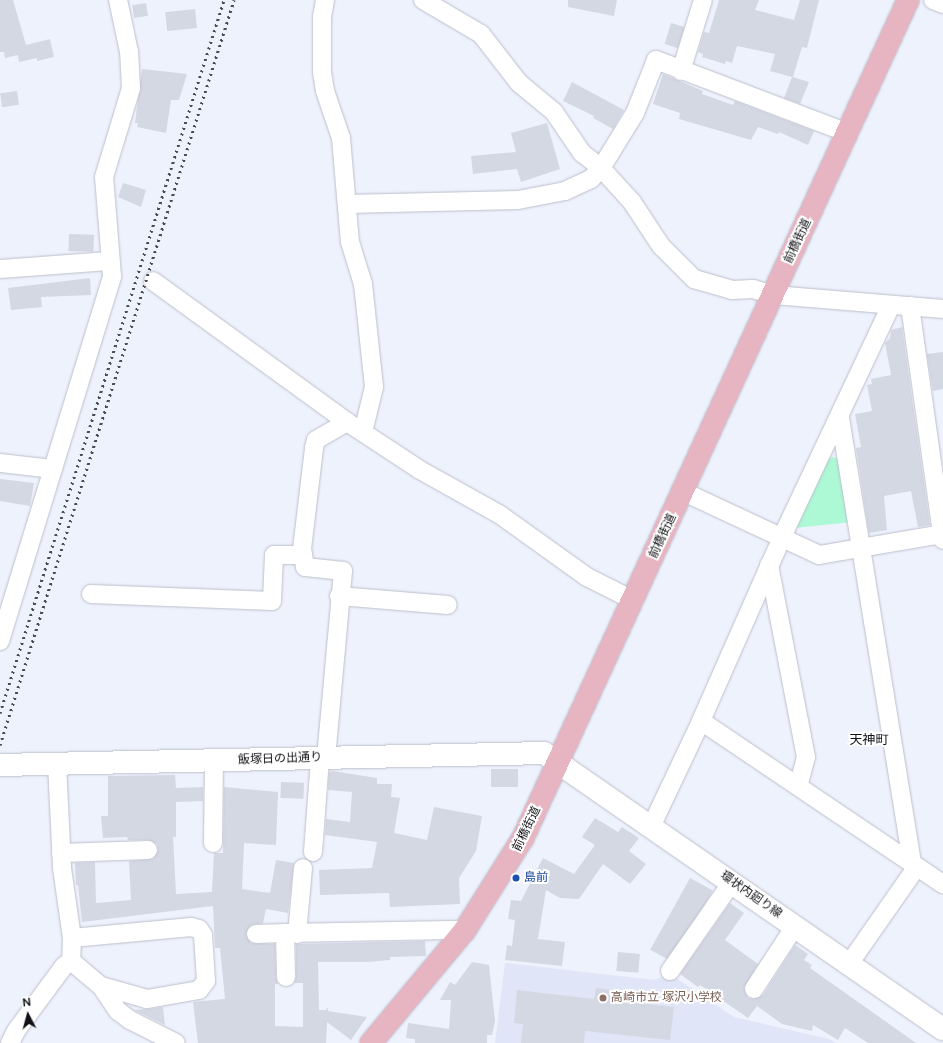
<!DOCTYPE html>
<meta charset="utf-8">
<style>
body{margin:0}
#map{position:relative;width:943px;height:1043px;overflow:hidden;background:#eef2fd;font-family:Figtree,"Noto Sans JP",sans-serif}
div>[style]{position:absolute}
.built>*{inset:0;background:#e0e6f7}
.green>*{inset:0;background:#adf8d5}
.building>*{inset:0;background:#d4d8e3;transform-origin:0 0}
.roads{filter:drop-shadow(0 0 1px #bbbfca) drop-shadow(0 0 1px #bbbfca)}
.minor>*{height:18px;margin:-9px;padding:0 9px;transform-origin:9px;border-radius:9px;background:#fff}
.tertiary>*{height:22px;margin:-11px;padding:0 11px;transform-origin:11px;border-radius:11px;background:#fff}
.primary>*{height:22px;margin:-11px;padding:0 11px;transform-origin:11px;border-radius:11px;background:#e6b5c1}
.rail>*{height:3px;margin-top:-1.5px;transform-origin:0;background:repeating-linear-gradient(90deg,#4a4c52 0 2px,transparent 0 6px)}
.dots>*{width:11px;height:11px;translate:-50% -50%;box-sizing:border-box;border:2px solid #fff;border-radius:50%}
span{translate:-50% -50%;white-space:nowrap;text-align:center;line-height:1.15;-webkit-text-stroke:4px #fff;paint-order:stroke}
.street-label{font-size:12px;color:#111216}
.transit-label{font-size:12px;color:#164399}
.left{translate:0 -50%;text-align:left}
.education-label{font-size:12px;color:#785e54}
.neighbourhood-label{font-size:13px;color:#111216}
.north{position:absolute;left:8px;top:995px;width:40px;height:40px;-webkit-text-stroke:3px #fff;paint-order:stroke;rotate:354deg;font-size:11px;font-weight:700;line-height:16px;text-align:center;color:#111216}
.north::after{content:'';display:block;margin:auto;width:14px;height:18px;background:#111216;clip-path:polygon(50% 0,100% 100%,50% 72%,0 100%)}
</style>
<div id="map">
<div class="built">
<div style="clip-path:polygon(505px 963px,654px 980px,670px 974px,734px 1017px,829px 1039px,836px 1043px,495px 1043px)"></div>
</div>
<div class="green">
<div style="clip-path:polygon(834px 457px,842px 463px,852px 522px,795px 528px,827px 458px)"></div>
</div>
<div class="building">
<div style="clip-path:polygon(0 0,13px 0,26px 45px,50px 39px,54px 57px,37px 61px,37px 58px,19px 62px,18px 55px,5px 58px,4px 52px,0 52px)"></div>
<div style="clip-path:polygon(568px 0,617px 0,614px 16px,568px 7px)"></div>
<div style="clip-path:polygon(719px 0,759px 0,755px 10px,794px 20px,800px 0,819px 0,807px 48px,802px 47px,793px 77px,809px 82px,800px 104px,784px 98px,792px 77px,770px 71px,775px 54px,737px 46px,732px 63px,726px 61px,725px 64px,702px 57px,703px 54px,698px 52px,704px 32px,709px 33px)"></div>
<div style="left:146px;top:3px;width:13px;height:14px;rotate:81deg"></div>
<div style="left:195px;top:9px;width:19px;height:30px;rotate:84deg"></div>
<div style="left:671px;top:23px;width:14px;height:22px;rotate:17deg"></div>
<div style="clip-path:polygon(142px 69px,187px 74px,179px 100px,171px 100px,166px 133px,137px 127px,138px 123px,135px 123px)"></div>
<div style="clip-path:polygon(663px 74px,703px 91px,702px 94px,733px 105px,735px 101px,814px 131px,808px 145px,779px 132px,778px 134px,758px 127px,751px 140px,679px 119px,680px 113px,653px 104px)"></div>
<div style="clip-path:polygon(572px 82px,624px 110px,613px 129px,593px 118px,594px 116px,563px 101px)"></div>
<div style="left:17px;top:91px;width:14px;height:17px;rotate:82deg"></div>
<div style="clip-path:polygon(547px 123px,560px 169px,521px 182px,517px 169px,473px 174px,471px 156px,516px 152px,511px 133px)"></div>
<div style="clip-path:polygon(123px 183px,146px 190px,141px 207px,118px 197px)"></div>
<div style="left:69px;top:234px;width:25px;height:17px;rotate:2deg"></div>
<div style="clip-path:polygon(90px 278px,91px 295px,41px 297px,42px 307px,11px 310px,8px 288px)"></div>
<div style="clip-path:polygon(902px 327px,930px 525px,918px 527px,911px 491px,884px 496px,887px 530px,869px 533px,856px 448px,861px 447px,855px 414px,872px 411px,867px 385px,872px 384px,871px 379px,891px 375px,885px 343px,890px 338px,891px 330px)"></div>
<div style="clip-path:polygon(943px 352px,943px 389px,933px 391px,927px 354px)"></div>
<div style="clip-path:polygon(0 479px,34px 483px,30px 506px,0 501px)"></div>
<div style="left:518px;top:769px;width:18px;height:27px;rotate:90deg"></div>
<div style="clip-path:polygon(332px 771px,377px 778px,377px 784px,392px 784px,391px 797px,400px 798px,394px 833px,427px 840px,434px 807px,482px 816px,476px 851px,459px 878px,460px 904px,390px 907px,389px 893px,320px 895px,319px 870px,372px 868px,377px 842px,325px 835px,326px 819px,350px 822px,352px 792px,328px 790px,329px 773px)"></div>
<div style="clip-path:polygon(175px 775px,176px 788px,203px 787px,203px 801px,176px 802px,176px 837px,173px 837px,176px 894px,212px 892px,214px 853px,223px 853px,224px 787px,278px 792px,276px 845px,244px 843px,242px 889px,270px 893px,276px 860px,294px 863px,288px 913px,266px 909px,263px 923px,251px 925px,246px 934px,251px 943px,275px 944px,276px 977px,278px 984px,275px 984px,275px 1026px,303px 1027px,303px 983px,294px 983px,296px 977px,296px 944px,425px 941px,426px 956px,390px 957px,390px 960px,367px 962px,318px 962px,319px 1010px,326px 1010px,328px 1007px,328px 1011px,367px 1017px,351px 1040px,327px 1022px,326px 1043px,198px 1043px,193px 1002px,225px 999px,220px 948px,215px 948px,213px 906px,82px 922px,78px 885px,76px 885px,75px 863px,95px 862px,96px 903px,131px 900px,129px 861px,153px 859px,158px 850px,157px 844px,148px 840px,128px 840px,127px 837px,103px 838px,101px 816px,108px 816px,108px 776px)"></div>
<div style="left:281px;top:782px;width:23px;height:16px;rotate:2deg"></div>
<div style="clip-path:polygon(595px 818px,618px 832px,622px 827px,639px 838px,629px 851px,646px 864px,630px 884px,603px 864px,579px 899px,560px 898px,546px 890px,538px 939px,565px 942px,562px 966px,505px 960px,507px 945px,512px 946px,515px 920px,508px 919px,511px 900px,521px 901px,543px 858px,574px 874px,595px 845px,582px 837px)"></div>
<div style="left:690px;top:878px;width:26px;height:82px;rotate:29deg"></div>
<div style="clip-path:polygon(730px 903px,744px 913px,725px 940px,758px 964px,744px 988px,748px 998px,754px 999px,763px 995px,795px 945px,808px 954px,804px 960px,812px 965px,810px 968px,916px 1043px,868px 1043px,845px 1028px,838px 1040px,813px 1025px,812px 1031px,782px 1024px,757px 1006px,748px 1018px,700px 985px,698px 987px,680px 974px)"></div>
<div style="left:618px;top:952px;width:22px;height:19px;rotate:5deg"></div>
<div style="clip-path:polygon(472px 962px,489px 965px,495px 1021px,492px 1035px,487px 1035px,487px 1043px,415px 1043px,415px 1039px,406px 1038px,408px 1023px,449px 1029px,451px 1000px,440px 1000px,450px 982px,455px 985px)"></div>
<div style="clip-path:polygon(596px 988px,613px 990px,612px 1000px,674px 1007px,670px 1040px,585px 1031px,584px 1043px,521px 1043px,523px 1024px,514px 1023px,517px 990px,594px 999px)"></div>
<div style="clip-path:polygon(163px 1007px,165px 1025px,134px 1010px,149px 1009px)"></div>
</div>
<div class="roads">
<div class="minor">
<div style="left:325px;top:0;width:17px;rotate:100deg"></div>
<div style="left:322px;top:17px;width:55px;rotate:90deg"></div>
<div style="left:322px;top:72px;width:19px;rotate:81deg"></div>
<div style="left:325px;top:91px;width:50px;rotate:71.2deg"></div>
<div style="left:341px;top:138px;width:104px;rotate:85.1deg"></div>
<div style="left:350px;top:242px;width:44px;rotate:72.8deg"></div>
<div style="left:363px;top:284px;width:104px;rotate:83.9deg"></div>
<div style="left:374px;top:387px;width:46px;rotate:103.7deg"></div>
<div style="left:423px;top:0;width:67px;rotate:30.4deg"></div>
<div style="left:481px;top:34px;width:62px;rotate:52.2deg"></div>
<div style="left:519px;top:83px;width:45px;rotate:39.6deg"></div>
<div style="left:554px;top:112px;width:50px;rotate:55.7deg"></div>
<div style="left:582px;top:153px;width:24px;rotate:38deg"></div>
<div style="left:601px;top:168px;width:46px;rotate:47.6deg"></div>
<div style="left:632px;top:202px;width:53px;rotate:56.6deg"></div>
<div style="left:661px;top:246px;width:47px;rotate:45deg"></div>
<div style="left:694px;top:279px;width:40px;rotate:16deg"></div>
<div style="left:732px;top:290px;width:21px;rotate:-3deg"></div>
<div style="left:753px;top:289px;width:22px;rotate:16deg"></div>
<div style="left:774px;top:295px;width:170px;rotate:4.7deg"></div>
<div style="left:933px;top:0;width:11px;rotate:22deg"></div>
<div style="left:681px;top:71px;width:74px;rotate:-72.8deg"></div>
<div style="left:347px;top:204px;width:171px;rotate:-1.3deg"></div>
<div style="left:518px;top:200px;width:48px;rotate:-10.8deg"></div>
<div style="left:565px;top:191px;width:29px;rotate:-25deg"></div>
<div style="left:591px;top:179px;width:15px;rotate:-48deg"></div>
<div style="left:601px;top:168px;width:65px;rotate:-58.3deg"></div>
<div style="left:635px;top:113px;width:57px;rotate:-68.4deg"></div>
<div style="left:656px;top:60px;width:205px;rotate:20.8deg"></div>
<div style="left:0;top:269px;width:110px;rotate:-4.2deg"></div>
<div style="left:153px;top:281px;width:240px;rotate:36deg"></div>
<div style="left:347px;top:422px;width:87px;rotate:33.3deg"></div>
<div style="left:420px;top:470px;width:90px;rotate:29.1deg"></div>
<div style="left:499px;top:514px;width:108px;rotate:35.6deg"></div>
<div style="left:587px;top:577px;width:51px;rotate:26.6deg"></div>
<div style="left:910px;top:306px;width:236px;rotate:82deg"></div>
<div style="left:840px;top:418px;width:451px;rotate:80.8deg"></div>
<div style="left:0;top:463px;width:53px;rotate:6.5deg"></div>
<div style="left:684px;top:492px;width:149px;rotate:25deg"></div>
<div style="left:819px;top:555px;width:126px;rotate:-9.6deg"></div>
<div style="left:769px;top:565px;width:196px;rotate:79.1deg"></div>
<div style="left:806px;top:757px;width:30px;rotate:105deg"></div>
<div style="left:91px;top:594px;width:181px;rotate:2.2deg"></div>
<div style="left:272px;top:601px;width:46px;rotate:-87.5deg"></div>
<div style="left:274px;top:555px;width:29px"></div>
<div style="left:339px;top:596px;width:109px;rotate:4.7deg"></div>
<div style="left:0;top:641px;width:382px;rotate:-72.9deg"></div>
<div style="left:112px;top:276px;width:99px;rotate:-94.6deg"></div>
<div style="left:104px;top:177px;width:93px;rotate:-73.1deg"></div>
<div style="left:131px;top:88px;width:36px;rotate:-93deg"></div>
<div style="left:129px;top:52px;width:53px;rotate:-101.9deg"></div>
<div style="left:701px;top:721px;width:292px;rotate:34deg"></div>
<div style="left:326px;top:758px;width:188px;rotate:-84.8deg"></div>
<div style="left:343px;top:571px;width:38px;rotate:-174deg"></div>
<div style="left:305px;top:567px;width:18px;rotate:-99deg"></div>
<div style="left:302px;top:549px;width:102px;rotate:-83.2deg"></div>
<div style="left:314px;top:448px;width:8px;rotate:-76deg"></div>
<div style="left:316px;top:440px;width:36px;rotate:-30deg"></div>
<div style="left:57px;top:764px;width:104px;rotate:87.2deg"></div>
<div style="left:62px;top:868px;width:71px;rotate:81.9deg"></div>
<div style="left:72px;top:938px;width:23px;rotate:92deg"></div>
<div style="left:71px;top:961px;width:39px;rotate:40deg"></div>
<div style="left:101px;top:986px;width:30px;rotate:56deg"></div>
<div style="left:118px;top:1011px;width:15px;rotate:37deg"></div>
<div style="left:130px;top:1020px;width:51px;rotate:26.6deg"></div>
<div style="left:651px;top:827px;width:117px;rotate:-64.7deg"></div>
<div style="left:701px;top:721px;width:201px;rotate:-66.2deg"></div>
<div style="left:782px;top:537px;width:256px;rotate:-64.8deg"></div>
<div style="left:213px;top:843px;width:81px;rotate:-89.3deg"></div>
<div style="left:313px;top:852px;width:94px;rotate:-85.7deg"></div>
<div style="left:61px;top:853px;width:87px;rotate:-2deg"></div>
<div style="left:256px;top:934px;width:29px;rotate:-2deg"></div>
<div style="left:297px;top:934px;width:66px;rotate:-84.8deg"></div>
<div style="left:72px;top:938px;width:120px;rotate:-5.3deg"></div>
<div style="left:191px;top:927px;width:8px;rotate:14deg"></div>
<div style="left:199px;top:929px;width:7px;rotate:56deg"></div>
<div style="left:203px;top:935px;width:46px;rotate:86.3deg"></div>
<div style="left:206px;top:981px;width:11px;rotate:128deg"></div>
<div style="left:199px;top:990px;width:53px;rotate:170.2deg"></div>
<div style="left:147px;top:999px;width:48px;rotate:-164.2deg"></div>
<div style="left:849px;top:964px;width:117px;rotate:-55.1deg"></div>
<div style="left:670px;top:971px;width:108px;rotate:-55.1deg"></div>
<div style="left:286px;top:977px;width:44px;rotate:-91.3deg"></div>
<div style="left:285px;top:933px;width:180px;rotate:-1deg"></div>
<div style="left:754px;top:989px;width:75px;rotate:-56.9deg"></div>
<div style="left:10px;top:1043px;width:13px;rotate:-63deg"></div>
<div style="left:16px;top:1031px;width:81px;rotate:-53.6deg"></div>
<div style="left:64px;top:966px;width:9px;rotate:-36deg"></div>
</div>
<div class="tertiary">
<div style="left:0;top:765px;width:544px;rotate:-1.26deg"></div>
<div style="left:544px;top:753px;width:485px;rotate:34.7deg"></div>
</div>
<div class="primary">
<div style="left:371px;top:1043px;width:147px;rotate:-50.2deg"></div>
<div style="left:465px;top:930px;width:109px;rotate:-57.8deg"></div>
<div style="left:523px;top:838px;width:922px;rotate:-65.32deg"></div>
</div>
</div>
<div class="rail">
<div style="left:0;top:713px;width:747px;rotate:-72.56deg"></div>
<div style="left:0;top:745px;width:781px;rotate:-72.56deg"></div>
</div>
<div class="dots">
<div style="left:516px;top:878px;background:#1a4fb4"></div>
<div style="left:603px;top:998px;background:#8d6e63"></div>
</div>
<div class="street-label">
<span style="left:798px;top:241px;rotate:-65deg">前橋街道</span>
<span style="left:663px;top:536px;rotate:-65deg">前橋街道</span>
<span style="left:280px;top:759px;rotate:-2deg">飯塚日の出通り</span>
<span style="left:527px;top:829px;rotate:-64deg">前橋街道</span>
<span style="left:751px;top:895px;rotate:35deg">環状内廻り線</span>
</div>
<div class="transit-label">
<span class="left" style="left:524px;top:878px">島前</span>
</div>
<div class="education-label">
<span class="left" style="left:611px;top:998px">高崎市立 塚沢小学校</span>
</div>
<div class="neighbourhood-label">
<span style="left:869px;top:740px">天神町</span>
</div>
<div class="north">N</div>
</div>
